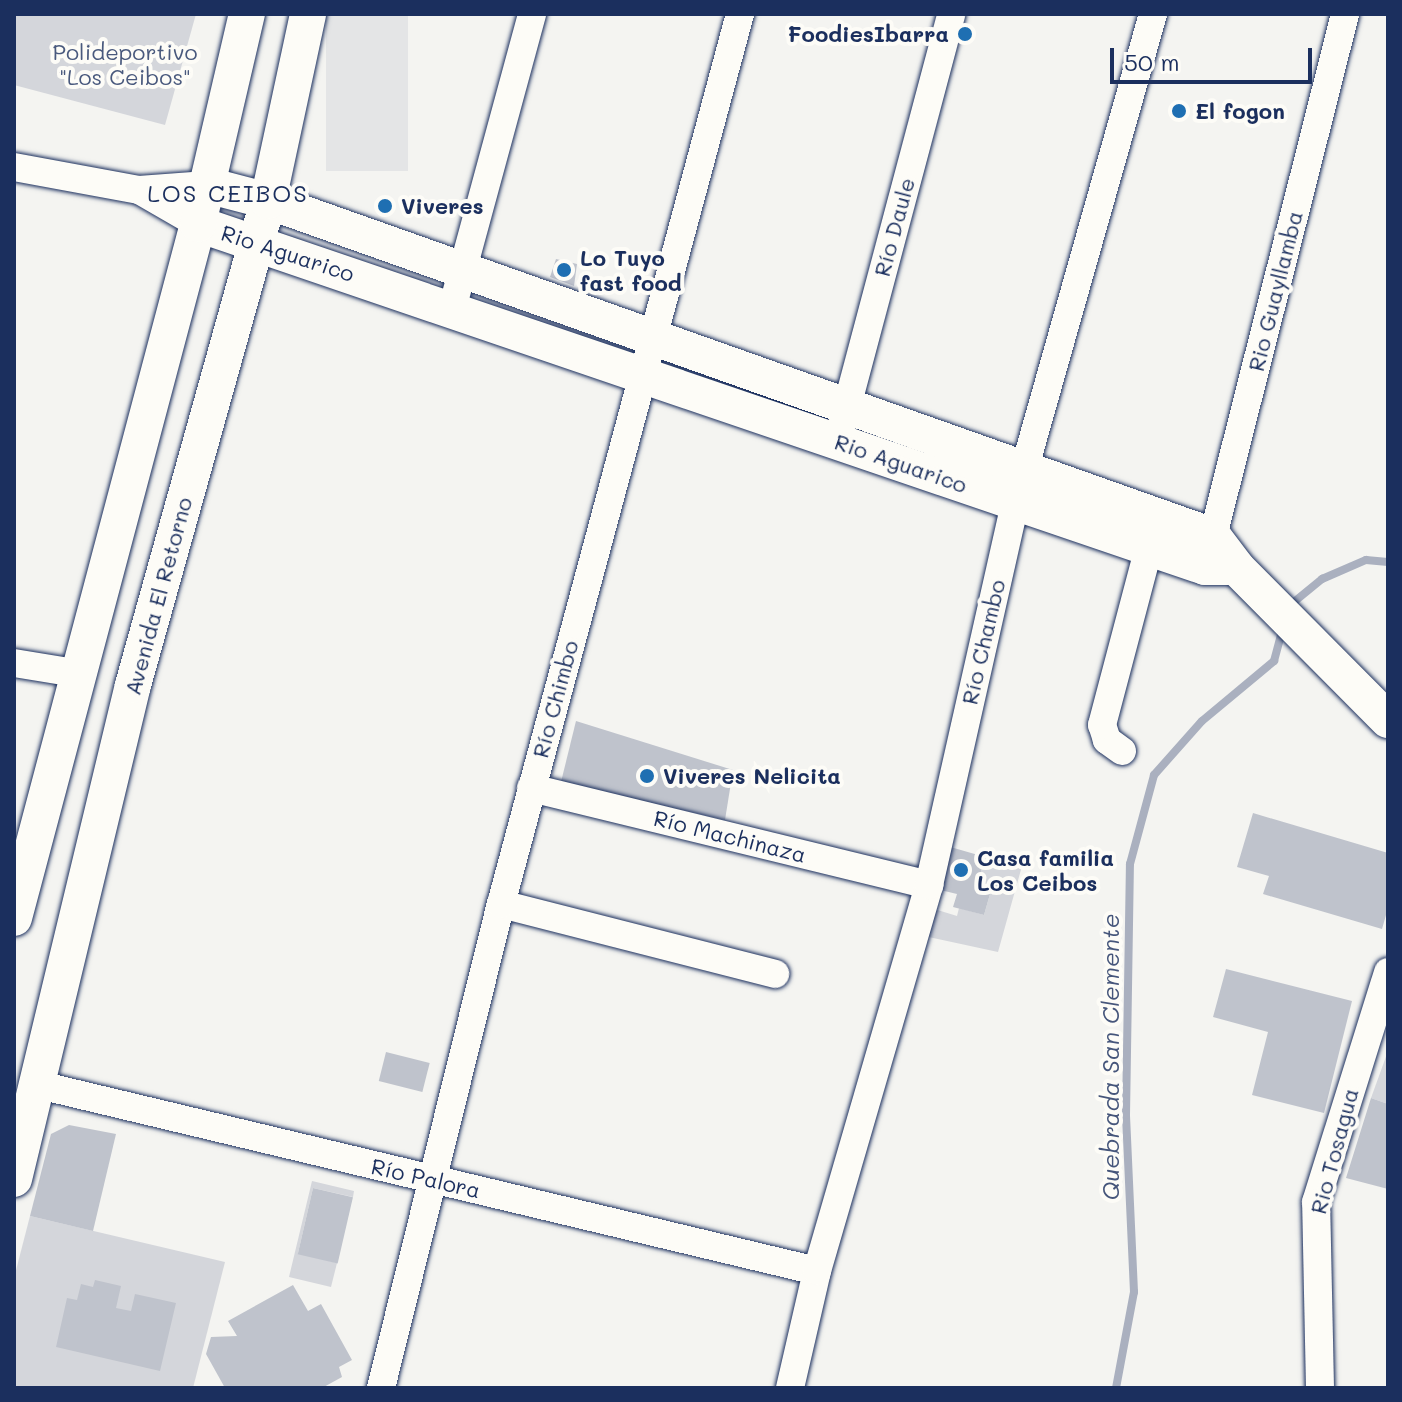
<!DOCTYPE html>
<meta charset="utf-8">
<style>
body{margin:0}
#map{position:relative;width:1402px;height:1402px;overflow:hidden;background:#f4f4f1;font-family:Mali,sans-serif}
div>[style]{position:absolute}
.built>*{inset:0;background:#e4e5e6;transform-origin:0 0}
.green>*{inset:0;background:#d4d6db}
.stream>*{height:8px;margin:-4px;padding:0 4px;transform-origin:4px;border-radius:4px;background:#aab0bf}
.building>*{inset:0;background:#bfc3cc;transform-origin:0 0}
.roads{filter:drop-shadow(0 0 2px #1b2f5e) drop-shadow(0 0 2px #1b2f5e)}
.minor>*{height:28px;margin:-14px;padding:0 14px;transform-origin:14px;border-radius:14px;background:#fdfcf7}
.major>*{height:36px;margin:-18px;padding:0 18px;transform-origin:18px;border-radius:18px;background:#fdfcf7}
.dots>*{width:22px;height:22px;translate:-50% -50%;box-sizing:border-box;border:4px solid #fdfcf7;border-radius:50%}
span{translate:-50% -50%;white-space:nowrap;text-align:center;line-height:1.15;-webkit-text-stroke:8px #fdfcf7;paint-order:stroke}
.poi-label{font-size:22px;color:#1b2f5e;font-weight:700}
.right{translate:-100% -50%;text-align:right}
.left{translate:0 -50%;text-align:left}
.park-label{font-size:22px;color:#49597d}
.street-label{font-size:22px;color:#1b2f5e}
.neighbourhood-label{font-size:24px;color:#1b2f5e;letter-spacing:2px}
.water-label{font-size:24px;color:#46567b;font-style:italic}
.frame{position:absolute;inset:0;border:16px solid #1b2f5e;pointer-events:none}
.scale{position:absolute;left:1110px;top:48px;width:202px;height:36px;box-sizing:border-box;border:4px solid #1b2f5e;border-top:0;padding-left:10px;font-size:24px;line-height:28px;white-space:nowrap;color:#1b2f5e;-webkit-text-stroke:6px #fdfcf7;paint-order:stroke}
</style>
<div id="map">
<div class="built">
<div style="left:326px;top:14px;width:82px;height:157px"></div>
</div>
<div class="green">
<div style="clip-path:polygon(14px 14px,196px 14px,165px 125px,14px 85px)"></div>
<div style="clip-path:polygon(985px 857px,1022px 866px,998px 952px,924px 936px,931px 908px,957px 916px,959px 908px,984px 915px,992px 887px,978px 883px)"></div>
<div style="clip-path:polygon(1388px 1051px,1388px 1104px,1371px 1098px)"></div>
<div style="clip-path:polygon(312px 1181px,354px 1191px,353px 1197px,313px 1188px,298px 1253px,337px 1263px,331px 1287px,289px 1277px)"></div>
<div style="clip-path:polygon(30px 1216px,225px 1262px,193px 1388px,14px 1388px,14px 1278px)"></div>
</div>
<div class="stream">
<div style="left:1289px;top:606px;width:43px;rotate:-39.3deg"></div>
<div style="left:1322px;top:579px;width:48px;rotate:-23.4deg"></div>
<div style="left:1366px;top:560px;width:22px;rotate:5deg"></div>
<div style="left:1116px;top:1388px;width:98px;rotate:-79.4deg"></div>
<div style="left:1134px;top:1292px;width:177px;rotate:-92.6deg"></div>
<div style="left:1126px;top:1115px;width:251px;rotate:-89.1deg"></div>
<div style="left:1130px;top:864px;width:92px;rotate:-74.9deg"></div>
<div style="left:1154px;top:775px;width:72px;rotate:-48.4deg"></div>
<div style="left:1202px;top:721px;width:94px;rotate:-39.8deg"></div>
<div style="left:1274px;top:661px;width:35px;rotate:-75deg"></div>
</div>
<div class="building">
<div style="clip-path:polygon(556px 259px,577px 264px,574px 286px,550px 277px)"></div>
<div style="clip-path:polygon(576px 721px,733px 770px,725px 820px,561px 782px)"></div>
<div style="clip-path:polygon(1253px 813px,1388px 853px,1388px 908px,1382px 929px,1263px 894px,1269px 876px,1237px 867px)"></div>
<div style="clip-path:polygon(947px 846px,985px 857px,978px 883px,992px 887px,984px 915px,953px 907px,957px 894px,936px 889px)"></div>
<div style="clip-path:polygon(1226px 969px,1352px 1001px,1324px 1113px,1252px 1095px,1268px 1032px,1213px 1017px)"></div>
<div style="left:386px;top:1052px;width:45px;height:30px;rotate:14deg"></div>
<div style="clip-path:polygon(1371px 1098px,1388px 1104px,1388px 1189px,1346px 1178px)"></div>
<div style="clip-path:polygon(69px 1125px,116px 1134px,93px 1231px,30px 1216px,51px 1134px)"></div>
<div style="left:313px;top:1188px;width:41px;height:68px;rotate:13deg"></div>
<div style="clip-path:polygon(95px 1280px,121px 1286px,116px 1308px,131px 1311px,135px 1294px,176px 1303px,160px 1371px,56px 1347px,67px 1298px,77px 1300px,81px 1284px,93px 1287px)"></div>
<div style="clip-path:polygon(293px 1285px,308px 1311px,321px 1304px,352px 1360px,339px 1367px,342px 1377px,322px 1388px,225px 1388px,206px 1354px,211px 1337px,237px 1336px,228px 1321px)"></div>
</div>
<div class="roads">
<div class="minor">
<div style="left:14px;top:167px;width:127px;rotate:10.4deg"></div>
<div style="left:139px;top:190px;width:68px;rotate:-4.2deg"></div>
<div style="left:139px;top:190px;width:68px;rotate:30deg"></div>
<div style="left:452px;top:309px;width:306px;rotate:-74.8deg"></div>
<div style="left:842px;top:425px;width:425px;rotate:-75.1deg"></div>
<div style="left:1208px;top:556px;width:559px;rotate:-75.81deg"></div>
<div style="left:14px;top:663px;width:62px;rotate:9.3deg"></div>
<div style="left:1122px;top:751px;width:19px;rotate:-144deg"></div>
<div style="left:1107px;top:740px;width:16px;rotate:-108deg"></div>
<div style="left:1102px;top:725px;width:204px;rotate:-75.2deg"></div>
<div style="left:531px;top:788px;width:410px;rotate:13.7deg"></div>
<div style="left:501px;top:904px;width:283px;rotate:14.3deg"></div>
<div style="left:35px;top:1084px;width:804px;rotate:13.45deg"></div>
<div style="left:381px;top:1388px;width:499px;rotate:-76.1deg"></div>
<div style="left:501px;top:904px;width:922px;rotate:-74.97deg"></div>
<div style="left:790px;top:1388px;width:120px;rotate:-77deg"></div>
<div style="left:817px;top:1271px;width:402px;rotate:-73.8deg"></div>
<div style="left:929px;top:885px;width:393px;rotate:-77.3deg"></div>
<div style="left:1015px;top:502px;width:507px;rotate:-74.21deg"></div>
<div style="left:1320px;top:1388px;width:186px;rotate:-91.2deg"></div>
<div style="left:1316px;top:1202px;width:241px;rotate:-72.6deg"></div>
</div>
<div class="major">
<div style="left:207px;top:185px;width:63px;rotate:14.7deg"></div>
<div style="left:268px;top:201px;width:1003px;rotate:19.52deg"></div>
<div style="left:1213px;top:536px;width:39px;rotate:53deg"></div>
<div style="left:1236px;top:567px;width:216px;rotate:45.2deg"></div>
<div style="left:198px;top:224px;width:1064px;rotate:18.81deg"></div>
<div style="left:1205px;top:567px;width:31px"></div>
<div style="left:14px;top:918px;width:718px;rotate:-75.15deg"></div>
<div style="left:198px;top:224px;width:216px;rotate:-76.9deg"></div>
<div style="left:14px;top:1179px;width:508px;rotate:-76.46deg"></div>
<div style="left:133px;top:685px;width:502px;rotate:-74.41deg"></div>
<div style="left:268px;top:201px;width:191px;rotate:-77.9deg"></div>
</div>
</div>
<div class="dots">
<div style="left:965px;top:34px;background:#1f6fb2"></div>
<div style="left:1179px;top:111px;background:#1f6fb2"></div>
<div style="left:385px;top:206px;background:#1f6fb2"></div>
<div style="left:564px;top:270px;background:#1f6fb2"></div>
<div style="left:647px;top:776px;background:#1f6fb2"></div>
<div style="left:961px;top:870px;background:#1f6fb2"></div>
</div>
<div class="poi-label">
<span class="right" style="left:949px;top:34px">FoodiesIbarra</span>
<span class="left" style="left:1195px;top:111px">El fogon</span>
<span class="left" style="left:401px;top:206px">Viveres</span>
<span class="left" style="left:580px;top:270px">Lo Tuyo<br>fast food</span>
<span class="left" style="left:663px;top:776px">Viveres Nelicita</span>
<span class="left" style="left:977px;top:870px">Casa familia<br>Los Ceibos</span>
</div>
<div class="park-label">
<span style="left:125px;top:64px">Polideportivo<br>"Los Ceibos"</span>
</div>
<div class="street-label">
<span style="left:894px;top:227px;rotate:-75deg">Río Daule</span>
<span style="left:288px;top:253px;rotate:18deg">Rio Aguarico</span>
<span style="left:1275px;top:291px;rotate:-76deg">Rio Guayllamba</span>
<span style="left:901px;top:463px;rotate:19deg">Rio Aguarico</span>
<span style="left:158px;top:596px;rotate:-75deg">Avenida El Retorno</span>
<span style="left:983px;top:642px;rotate:-77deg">Río Chambo</span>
<span style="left:555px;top:699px;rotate:-75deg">Río Chimbo</span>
<span style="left:730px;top:836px;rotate:14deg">Río Machinaza</span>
<span style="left:1334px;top:1151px;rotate:-75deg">Rio Tosagua</span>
<span style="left:426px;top:1178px;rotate:13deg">Río Palora</span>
</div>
<div class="neighbourhood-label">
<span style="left:228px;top:193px">LOS CEIBOS</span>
</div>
<div class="water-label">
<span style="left:1110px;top:1057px;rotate:-90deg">Quebrada San Clemente</span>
</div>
<div class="frame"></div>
<div class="scale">50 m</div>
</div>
